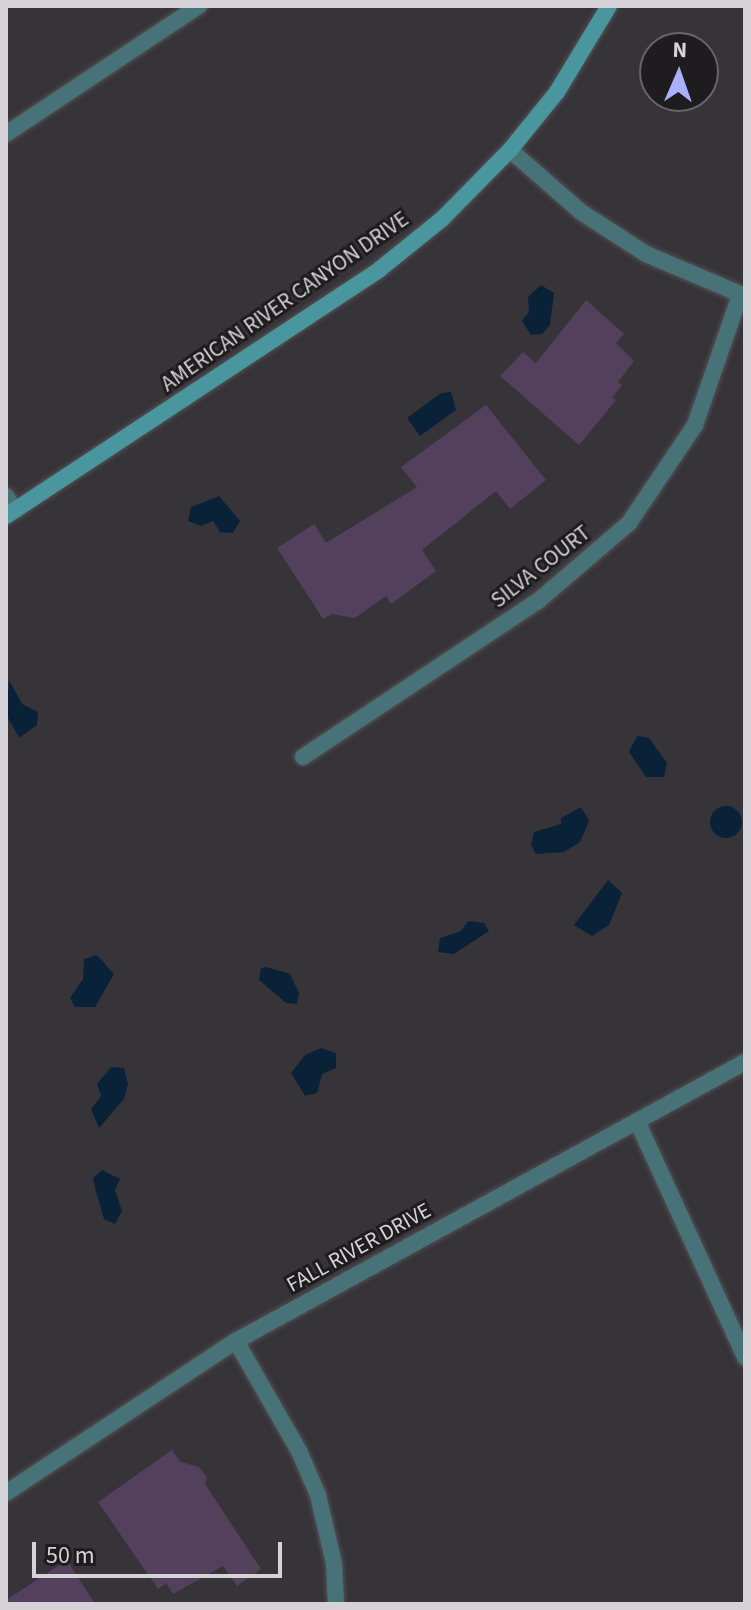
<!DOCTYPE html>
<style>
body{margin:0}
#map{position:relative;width:751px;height:1610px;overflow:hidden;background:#373439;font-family:"Source Sans 3",sans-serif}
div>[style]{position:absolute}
.water>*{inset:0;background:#092237}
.round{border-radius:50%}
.building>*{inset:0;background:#52405c}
.roads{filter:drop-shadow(0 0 2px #535155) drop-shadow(0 0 2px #535155)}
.street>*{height:16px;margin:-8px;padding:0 8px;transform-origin:8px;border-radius:8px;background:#477378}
.secondary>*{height:16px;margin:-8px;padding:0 8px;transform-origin:8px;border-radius:8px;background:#4a969e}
span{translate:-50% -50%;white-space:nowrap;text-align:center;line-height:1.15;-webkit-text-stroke:6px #1e1c1f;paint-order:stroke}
.street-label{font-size:22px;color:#d5d3d7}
.frame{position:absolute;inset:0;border:8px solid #d5d3d7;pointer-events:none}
.north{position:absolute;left:639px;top:32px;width:80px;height:80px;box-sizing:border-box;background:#1e1c1f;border:2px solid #676569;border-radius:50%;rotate:2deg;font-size:22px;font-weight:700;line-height:32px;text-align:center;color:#d5d3d7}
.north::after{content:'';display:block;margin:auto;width:28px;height:36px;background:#a9b0fc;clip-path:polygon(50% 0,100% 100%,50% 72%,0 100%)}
.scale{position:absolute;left:32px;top:1542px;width:250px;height:36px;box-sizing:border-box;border:4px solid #d5d3d7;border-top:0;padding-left:10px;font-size:24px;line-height:28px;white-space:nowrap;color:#d5d3d7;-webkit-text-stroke:6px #1e1c1f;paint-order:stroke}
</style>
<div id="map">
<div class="water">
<div style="clip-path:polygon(541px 285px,554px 293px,550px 325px,542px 334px,531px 335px,522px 321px,529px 312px,528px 297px)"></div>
<div style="clip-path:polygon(451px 392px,456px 410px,420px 436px,407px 418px,441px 393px)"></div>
<div style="clip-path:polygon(219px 496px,240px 521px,233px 533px,220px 532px,213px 521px,201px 526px,188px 521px,191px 507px)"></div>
<div style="clip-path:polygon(9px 680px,22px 704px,38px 712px,37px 725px,19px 738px,6px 714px)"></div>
<div style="clip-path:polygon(637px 736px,649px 738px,667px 763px,664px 777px,646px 777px,629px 752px)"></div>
<div class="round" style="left:710px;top:806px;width:32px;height:32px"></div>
<div style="clip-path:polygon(581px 807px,589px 821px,580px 842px,564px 852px,536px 854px,531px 845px,534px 832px,561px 824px,561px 818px)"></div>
<div style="clip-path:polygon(608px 880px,622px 893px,609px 925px,592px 936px,574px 925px)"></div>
<div style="clip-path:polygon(468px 921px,484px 923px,489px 931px,454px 954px,438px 952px,440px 938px,461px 931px)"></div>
<div style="clip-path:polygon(97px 955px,114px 974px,95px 1007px,75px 1007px,70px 998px,83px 979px,84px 959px)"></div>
<div style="clip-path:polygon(267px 967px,290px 974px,299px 993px,297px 1004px,286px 1003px,259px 980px,261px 968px)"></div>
<div style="clip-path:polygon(321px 1048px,336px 1053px,336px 1068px,322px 1074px,317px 1093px,305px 1096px,291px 1073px,305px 1055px)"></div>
<div style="clip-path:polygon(111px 1067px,124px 1068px,128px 1085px,124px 1099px,99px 1128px,91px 1109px,101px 1096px,97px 1084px)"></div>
<div style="clip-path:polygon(102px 1170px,120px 1179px,115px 1190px,122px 1211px,115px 1224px,104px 1219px,95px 1188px,93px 1178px)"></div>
</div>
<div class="building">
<div style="clip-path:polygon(586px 300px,624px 334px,616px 343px,634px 361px,618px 382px,622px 385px,612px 398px,616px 400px,579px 445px,500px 376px,523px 352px,536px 363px)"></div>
<div style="clip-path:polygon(486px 405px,546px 480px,510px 509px,496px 491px,422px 550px,436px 571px,391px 604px,386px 596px,355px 618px,332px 614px,323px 619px,277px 548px,314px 524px,326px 543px,417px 487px,401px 467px)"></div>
<div style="clip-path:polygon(172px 1450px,181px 1462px,199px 1467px,207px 1477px,205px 1484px,261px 1569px,237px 1586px,223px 1566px,173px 1594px,166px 1583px,158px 1589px,98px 1502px)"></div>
<div style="clip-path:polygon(67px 1560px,95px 1604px,6px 1604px,6px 1600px)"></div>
</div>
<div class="roads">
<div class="street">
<div style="left:6px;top:134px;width:232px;rotate:-33.6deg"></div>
<div style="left:510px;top:150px;width:94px;rotate:41.1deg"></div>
<div style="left:581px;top:212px;width:77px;rotate:32.9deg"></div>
<div style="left:646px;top:254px;width:108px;rotate:23deg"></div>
<div style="left:6px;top:496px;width:17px;rotate:57deg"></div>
<div style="left:303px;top:757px;width:282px;rotate:-33.6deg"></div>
<div style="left:538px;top:601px;width:120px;rotate:-40.6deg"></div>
<div style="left:629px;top:523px;width:118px;rotate:-56deg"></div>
<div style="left:695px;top:425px;width:138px;rotate:-70.9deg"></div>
<div style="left:637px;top:1121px;width:260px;rotate:65.4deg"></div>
<div style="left:236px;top:1341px;width:127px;rotate:60.2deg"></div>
<div style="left:299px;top:1451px;width:48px;rotate:66.6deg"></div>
<div style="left:318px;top:1495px;width:71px;rotate:76.9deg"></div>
<div style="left:334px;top:1564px;width:40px;rotate:87.1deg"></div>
<div style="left:6px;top:1493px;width:276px;rotate:-33.5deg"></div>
<div style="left:236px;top:1341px;width:580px;rotate:-28.73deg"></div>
</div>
<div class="secondary">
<div style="left:6px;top:516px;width:448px;rotate:-33.4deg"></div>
<div style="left:380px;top:269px;width:80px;rotate:-38.9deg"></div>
<div style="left:442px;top:219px;width:97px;rotate:-45.4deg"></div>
<div style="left:510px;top:150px;width:75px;rotate:-51deg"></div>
<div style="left:557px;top:92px;width:100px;rotate:-58.8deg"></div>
</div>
</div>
<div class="street-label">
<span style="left:285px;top:302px;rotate:-35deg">AMERICAN RIVER CANYON DRIVE</span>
<span style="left:541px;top:567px;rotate:-38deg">SILVA COURT</span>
<span style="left:359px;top:1248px;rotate:-29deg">FALL RIVER DRIVE</span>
</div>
<div class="frame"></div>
<div class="north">N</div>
<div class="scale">50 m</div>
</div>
